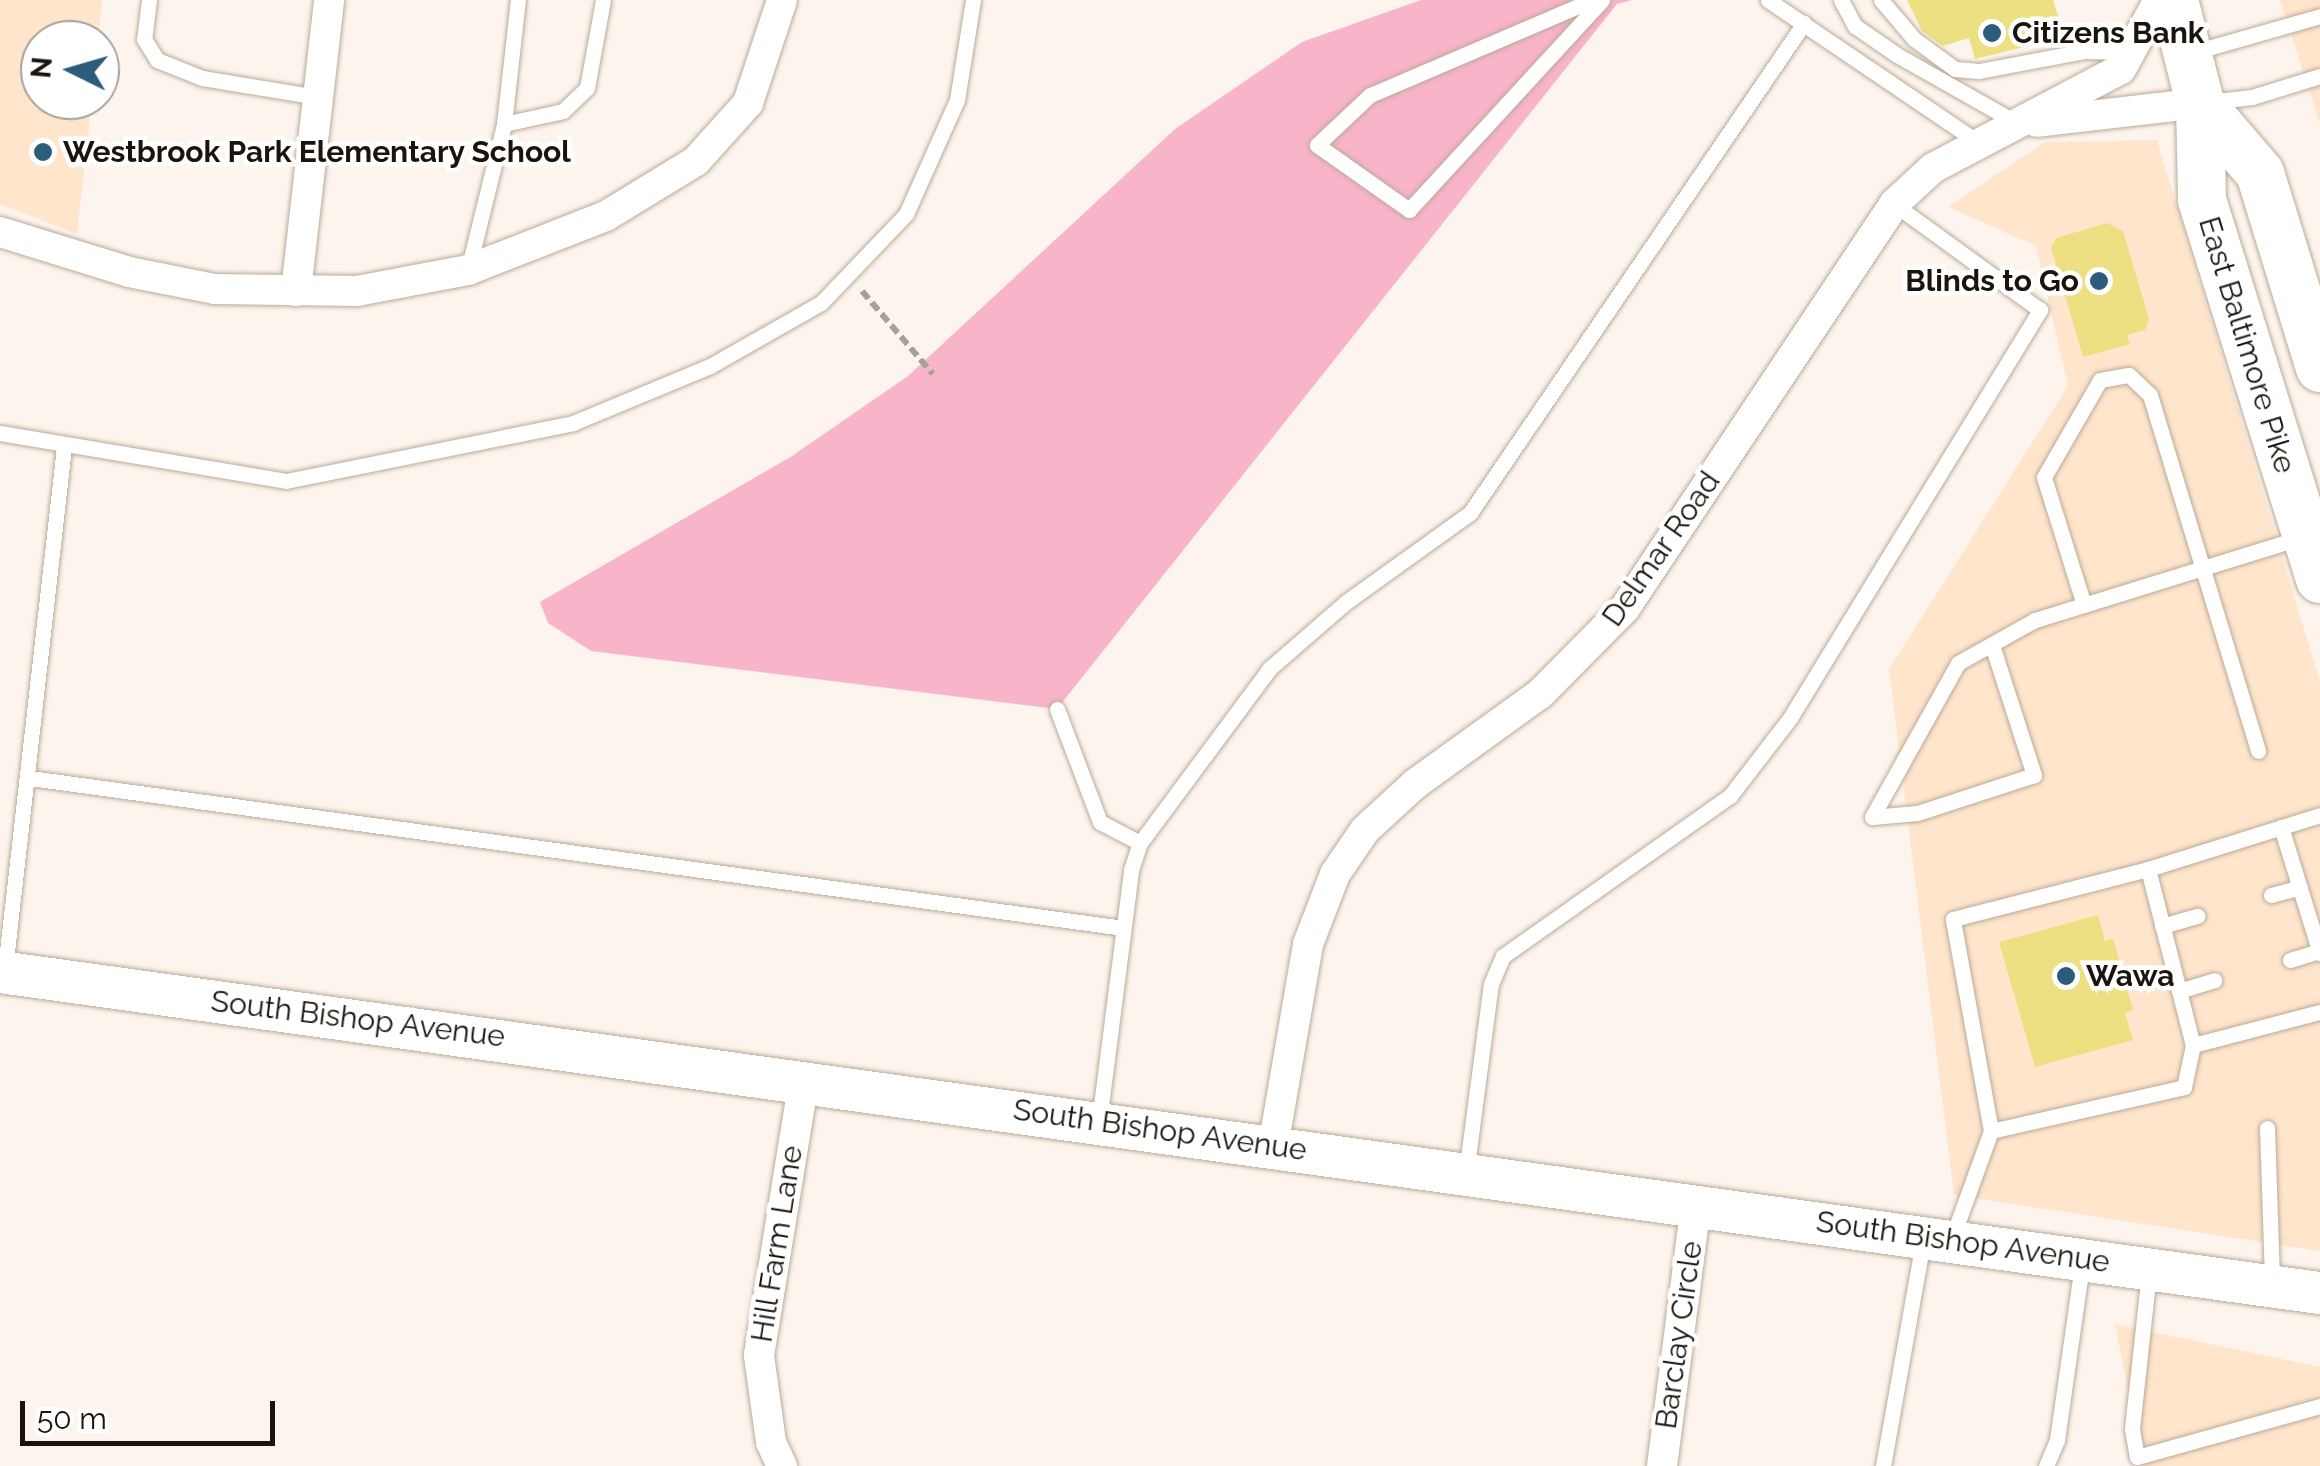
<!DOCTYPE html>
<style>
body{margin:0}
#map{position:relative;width:2320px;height:1466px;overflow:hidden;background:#fdf5ed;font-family:Raleway,sans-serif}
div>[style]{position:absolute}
.built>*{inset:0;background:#ffe5cc}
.green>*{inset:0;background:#f8b4c8}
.building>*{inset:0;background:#ece083}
.path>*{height:6px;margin-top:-3px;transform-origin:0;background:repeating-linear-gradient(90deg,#a7a098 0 10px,transparent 0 15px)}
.roads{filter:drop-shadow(0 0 2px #bcaa97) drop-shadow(0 0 2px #bcaa97)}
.lane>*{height:15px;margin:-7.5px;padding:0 7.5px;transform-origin:7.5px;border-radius:7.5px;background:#fff}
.street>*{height:30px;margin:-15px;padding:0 15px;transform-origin:15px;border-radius:15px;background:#fff}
.secondary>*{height:42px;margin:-21px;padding:0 21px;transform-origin:21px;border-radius:21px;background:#fff}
.primary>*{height:48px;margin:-24px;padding:0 24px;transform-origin:24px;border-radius:24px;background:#fff}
.dots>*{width:28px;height:28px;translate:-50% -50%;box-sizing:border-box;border:5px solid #fff;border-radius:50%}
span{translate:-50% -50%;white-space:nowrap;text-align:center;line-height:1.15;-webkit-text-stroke:9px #fff;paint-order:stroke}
.poi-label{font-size:30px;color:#1a140d;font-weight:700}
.left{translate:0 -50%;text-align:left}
.right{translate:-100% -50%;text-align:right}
.street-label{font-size:30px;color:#1a140d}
.north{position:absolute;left:20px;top:20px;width:100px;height:100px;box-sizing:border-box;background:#fff;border:2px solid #a3a19e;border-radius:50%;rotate:275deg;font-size:28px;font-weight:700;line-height:40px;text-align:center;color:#1a140d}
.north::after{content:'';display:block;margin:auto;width:35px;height:45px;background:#2b5c7a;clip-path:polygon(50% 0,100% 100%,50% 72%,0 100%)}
.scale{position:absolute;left:20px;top:1401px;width:255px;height:45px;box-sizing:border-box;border:5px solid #1a140d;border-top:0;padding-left:12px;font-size:30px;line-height:35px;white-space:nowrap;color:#1a140d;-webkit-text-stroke:8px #fff;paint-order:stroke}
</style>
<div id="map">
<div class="built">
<div style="clip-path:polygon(0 0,102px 0,98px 40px,40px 40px,40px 100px,92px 100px,77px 234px,0 204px)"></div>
<div style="clip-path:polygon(2280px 0,2320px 0,2320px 124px)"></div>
<div style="clip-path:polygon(2157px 140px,2320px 682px,2320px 1251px,1954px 1195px,1889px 669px,2068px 386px,2036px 246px,1948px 207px,2045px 142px)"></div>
<div style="clip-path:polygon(2115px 1324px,2320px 1367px,2320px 1466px,2143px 1466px)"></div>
</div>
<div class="green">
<div style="clip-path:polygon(1421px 0,1632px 0,1617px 4px,1057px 709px,591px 651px,548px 623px,540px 602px,792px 456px,908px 376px,1175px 129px,1302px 42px)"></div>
</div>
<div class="building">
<div style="clip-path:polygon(1907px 0,2053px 0,2065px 37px,1975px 59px,1969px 38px,1943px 46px,1922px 31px)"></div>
<div style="clip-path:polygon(2107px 223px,2123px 231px,2149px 319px,2145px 330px,2127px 335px,2130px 344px,2083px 357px,2051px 248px,2056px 238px)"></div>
<div style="clip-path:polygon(2098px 915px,2105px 941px,2113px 938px,2133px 1010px,2125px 1013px,2133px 1040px,2035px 1067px,1999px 942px)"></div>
</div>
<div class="path">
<div style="left:862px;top:291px;width:109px;rotate:49.5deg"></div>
</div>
<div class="roads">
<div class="lane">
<div style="left:149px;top:0;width:39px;rotate:97deg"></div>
<div style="left:144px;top:39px;width:25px;rotate:58deg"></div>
<div style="left:157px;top:60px;width:48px;rotate:21.8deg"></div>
<div style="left:202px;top:78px;width:118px;rotate:9.3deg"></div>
<div style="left:1592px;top:0;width:241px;rotate:156.8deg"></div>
<div style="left:1370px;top:95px;width:73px;rotate:136.7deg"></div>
<div style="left:1317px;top:145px;width:113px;rotate:35.2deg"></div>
<div style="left:1409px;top:210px;width:285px;rotate:-47.4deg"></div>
<div style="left:1768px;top:0;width:255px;rotate:34.1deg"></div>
<div style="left:1841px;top:0;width:30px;rotate:62deg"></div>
<div style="left:1855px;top:26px;width:51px;rotate:34.6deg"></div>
<div style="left:1897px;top:55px;width:140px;rotate:29.5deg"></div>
<div style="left:1881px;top:0;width:51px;rotate:49.8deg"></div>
<div style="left:1914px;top:39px;width:51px;rotate:36.2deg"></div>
<div style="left:1955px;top:69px;width:24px;rotate:5deg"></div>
<div style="left:1979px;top:71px;width:108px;rotate:-10.7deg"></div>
<div style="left:2085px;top:51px;width:46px;rotate:1.2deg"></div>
<div style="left:2194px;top:52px;width:131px;rotate:-15.9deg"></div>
<div style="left:2209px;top:102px;width:43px;rotate:-6.6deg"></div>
<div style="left:2252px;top:97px;width:71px;rotate:-17.2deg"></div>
<div style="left:504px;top:124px;width:60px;rotate:-12.4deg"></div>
<div style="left:563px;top:111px;width:33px;rotate:-44deg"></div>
<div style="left:587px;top:88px;width:89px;rotate:-79.7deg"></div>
<div style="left:468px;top:270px;width:150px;rotate:-76.1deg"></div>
<div style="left:504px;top:124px;width:125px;rotate:-83.6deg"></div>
<div style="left:0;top:433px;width:290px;rotate:9.5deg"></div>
<div style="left:286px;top:481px;width:293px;rotate:-11.4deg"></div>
<div style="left:573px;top:423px;width:148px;rotate:-22.6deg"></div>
<div style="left:710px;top:366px;width:128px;rotate:-29.6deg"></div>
<div style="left:821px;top:303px;width:123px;rotate:-46.3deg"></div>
<div style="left:906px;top:214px;width:125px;rotate:-65.9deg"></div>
<div style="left:957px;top:100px;width:101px;rotate:-80.9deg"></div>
<div style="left:2084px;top:605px;width:134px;rotate:-107.4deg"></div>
<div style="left:2044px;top:477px;width:112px;rotate:-60deg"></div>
<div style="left:2100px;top:380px;width:29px;rotate:-10deg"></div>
<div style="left:2129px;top:375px;width:29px;rotate:44deg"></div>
<div style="left:2150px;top:395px;width:372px;rotate:73.1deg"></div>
<div style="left:1992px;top:645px;width:137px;rotate:72.1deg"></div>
<div style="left:2034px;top:775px;width:123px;rotate:162deg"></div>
<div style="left:1917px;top:813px;width:45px;rotate:174.9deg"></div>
<div style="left:1872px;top:817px;width:176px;rotate:-60.8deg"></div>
<div style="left:1958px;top:663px;width:88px;rotate:-29.2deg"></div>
<div style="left:2035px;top:620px;width:281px;rotate:-17.2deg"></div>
<div style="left:1057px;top:709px;width:121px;rotate:69.2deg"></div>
<div style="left:1100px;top:822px;width:45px;rotate:27.7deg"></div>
<div style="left:30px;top:778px;width:1103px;rotate:7.81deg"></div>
<div style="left:2281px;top:827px;width:132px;rotate:72.8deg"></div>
<div style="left:2148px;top:869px;width:182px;rotate:75.7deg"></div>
<div style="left:2271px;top:895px;width:30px;rotate:-15deg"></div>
<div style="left:2162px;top:926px;width:37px;rotate:-16deg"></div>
<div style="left:2290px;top:960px;width:31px;rotate:-17deg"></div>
<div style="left:5px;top:969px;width:525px;rotate:-83.55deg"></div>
<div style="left:2179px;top:991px;width:37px;rotate:-17deg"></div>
<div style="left:1099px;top:1121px;width:253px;rotate:-82.7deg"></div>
<div style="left:1131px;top:870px;width:28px;rotate:-72deg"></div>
<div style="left:1140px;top:843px;width:217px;rotate:-53.4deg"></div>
<div style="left:1269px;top:669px;width:102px;rotate:-41deg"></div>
<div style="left:1346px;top:602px;width:153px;rotate:-35.7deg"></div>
<div style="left:1470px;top:513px;width:593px;rotate:-55.72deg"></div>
<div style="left:2267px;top:1128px;width:154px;rotate:88.1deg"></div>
<div style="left:1991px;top:1131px;width:198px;rotate:-12.8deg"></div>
<div style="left:2184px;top:1087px;width:43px;rotate:-77.9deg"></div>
<div style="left:2193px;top:1045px;width:131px;rotate:-14.6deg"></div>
<div style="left:1466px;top:1173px;width:191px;rotate:-82.5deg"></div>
<div style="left:1491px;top:984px;width:30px;rotate:-67deg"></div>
<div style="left:1503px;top:956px;width:278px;rotate:-35.2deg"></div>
<div style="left:1730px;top:796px;width:98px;rotate:-52.4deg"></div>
<div style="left:1790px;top:718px;width:479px;rotate:-58.5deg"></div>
<div style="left:2040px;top:310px;width:180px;rotate:-144deg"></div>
<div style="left:1952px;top:1238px;width:114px;rotate:-70deg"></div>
<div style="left:1991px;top:1131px;width:215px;rotate:-100.2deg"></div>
<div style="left:1953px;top:919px;width:201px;rotate:-14.4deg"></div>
<div style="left:2148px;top:869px;width:180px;rotate:-17.4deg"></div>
<div style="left:2149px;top:1272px;width:158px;rotate:96.2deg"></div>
<div style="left:2132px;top:1429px;width:28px;rotate:80deg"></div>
<div style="left:2137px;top:1457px;width:190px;rotate:-15.6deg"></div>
<div style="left:1883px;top:1466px;width:229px;rotate:-79.9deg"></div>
<div style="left:2046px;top:1466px;width:28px;rotate:-67deg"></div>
<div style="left:2057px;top:1440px;width:177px;rotate:-81.9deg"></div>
</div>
<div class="street">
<div style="left:2037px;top:122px;width:164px;rotate:-6.6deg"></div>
<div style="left:0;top:232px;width:135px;rotate:17.2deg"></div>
<div style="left:129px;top:272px;width:88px;rotate:11.2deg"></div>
<div style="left:215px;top:289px;width:142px;rotate:0.8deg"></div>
<div style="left:357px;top:291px;width:113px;rotate:-10.7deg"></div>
<div style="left:468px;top:270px;width:148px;rotate:-21.4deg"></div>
<div style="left:606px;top:216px;width:105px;rotate:-31.4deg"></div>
<div style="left:696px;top:161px;width:78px;rotate:-48.1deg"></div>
<div style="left:748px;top:103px;width:108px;rotate:-71.7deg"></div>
<div style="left:296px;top:291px;width:293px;rotate:-83.5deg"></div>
<div style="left:1273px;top:1147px;width:206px;rotate:-80.2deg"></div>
<div style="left:1308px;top:944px;width:75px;rotate:-68.9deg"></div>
<div style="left:1335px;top:874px;width:53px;rotate:-55.7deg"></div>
<div style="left:1365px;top:830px;width:68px;rotate:-42.6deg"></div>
<div style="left:1415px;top:784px;width:154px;rotate:-35.8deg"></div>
<div style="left:1540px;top:694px;width:121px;rotate:-45.3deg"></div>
<div style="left:1625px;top:608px;width:485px;rotate:-56.3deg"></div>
<div style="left:1894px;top:204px;width:53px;rotate:-42.7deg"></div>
<div style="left:1933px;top:168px;width:212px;rotate:-27.8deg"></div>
<div style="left:2121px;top:69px;width:79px;rotate:-61.2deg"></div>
<div style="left:782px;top:1466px;width:26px;rotate:-115deg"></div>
<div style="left:771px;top:1442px;width:88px;rotate:-97.9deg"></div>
<div style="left:759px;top:1355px;width:280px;rotate:-80.7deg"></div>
<div style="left:1662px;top:1466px;width:264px;rotate:-82.6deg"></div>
</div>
<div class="secondary">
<div style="left:0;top:972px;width:2342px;rotate:7.88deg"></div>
</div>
<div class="primary">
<div style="left:2174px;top:0;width:106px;rotate:75.8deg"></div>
<div style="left:2200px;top:103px;width:97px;rotate:88.8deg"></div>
<div style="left:2202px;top:200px;width:397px;rotate:72.7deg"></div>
<div style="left:2200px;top:103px;width:92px;rotate:49.4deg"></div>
<div style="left:2260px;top:173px;width:204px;rotate:72.9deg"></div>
</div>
</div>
<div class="dots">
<div style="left:1992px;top:33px;background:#2b5c7a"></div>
<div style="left:43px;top:152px;background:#2b5c7a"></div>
<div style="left:2099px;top:281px;background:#2b5c7a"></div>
<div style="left:2066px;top:976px;background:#2b5c7a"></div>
</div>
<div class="poi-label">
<span class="left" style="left:2012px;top:33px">Citizens Bank</span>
<span class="left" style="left:63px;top:152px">Westbrook Park Elementary School</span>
<span class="right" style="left:2079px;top:281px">Blinds to Go</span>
<span class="left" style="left:2086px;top:976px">Wawa</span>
</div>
<div class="street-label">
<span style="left:2247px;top:345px;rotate:73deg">East Baltimore Pike</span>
<span style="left:1661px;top:549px;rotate:-55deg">Delmar Road</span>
<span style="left:358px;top:1019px;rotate:7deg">South Bishop Avenue</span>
<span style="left:1160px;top:1130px;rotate:8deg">South Bishop Avenue</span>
<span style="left:1963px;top:1242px;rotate:8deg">South Bishop Avenue</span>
<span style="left:777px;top:1244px;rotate:-81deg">Hill Farm Lane</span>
<span style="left:1679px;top:1335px;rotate:-82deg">Barclay Circle</span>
</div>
<div class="north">N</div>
<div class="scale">50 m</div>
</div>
